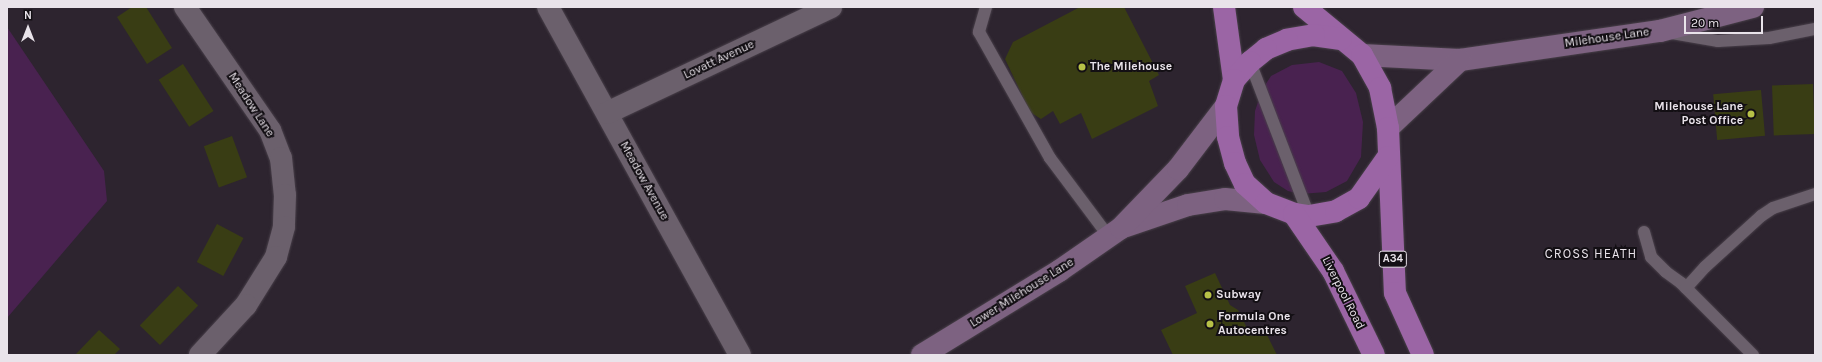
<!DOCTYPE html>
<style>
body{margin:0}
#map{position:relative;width:1822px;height:362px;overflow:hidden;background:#2d242f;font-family:Karla,sans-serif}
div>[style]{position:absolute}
.green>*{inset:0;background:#492250}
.building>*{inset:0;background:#393d14;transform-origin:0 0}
.roads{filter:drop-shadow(0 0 1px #49404a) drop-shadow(0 0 1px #49404a)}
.service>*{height:12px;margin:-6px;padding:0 6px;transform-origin:6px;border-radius:6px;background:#6b606c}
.minor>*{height:22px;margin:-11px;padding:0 11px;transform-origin:11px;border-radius:11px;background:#6b606c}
.secondary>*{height:22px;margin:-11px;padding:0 11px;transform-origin:11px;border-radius:11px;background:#7d6281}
.trunk>*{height:22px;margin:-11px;padding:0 11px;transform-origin:11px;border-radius:11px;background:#9b65a5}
.dots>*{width:11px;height:11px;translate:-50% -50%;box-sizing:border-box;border:2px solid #130f14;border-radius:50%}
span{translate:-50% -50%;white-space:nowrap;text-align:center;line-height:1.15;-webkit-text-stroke:4px #130f14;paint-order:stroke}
.shield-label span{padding:1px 3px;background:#130f14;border:1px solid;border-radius:3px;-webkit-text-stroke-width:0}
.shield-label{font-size:11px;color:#e9e3ea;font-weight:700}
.street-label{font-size:12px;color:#e9e3ea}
.poi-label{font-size:12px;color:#e9e3ea;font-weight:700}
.left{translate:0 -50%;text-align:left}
.right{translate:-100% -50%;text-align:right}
.neighbourhood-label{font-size:13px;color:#e9e3ea;letter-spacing:1px}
.frame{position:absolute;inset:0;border:8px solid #e9e3ea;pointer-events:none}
.north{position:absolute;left:8px;top:8px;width:40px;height:40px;-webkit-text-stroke:3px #130f14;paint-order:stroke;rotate:0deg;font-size:11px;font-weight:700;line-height:16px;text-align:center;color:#e9e3ea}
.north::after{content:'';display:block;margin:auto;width:14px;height:18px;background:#e9e3ea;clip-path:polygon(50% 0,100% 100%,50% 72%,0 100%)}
.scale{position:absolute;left:1684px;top:16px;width:79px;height:18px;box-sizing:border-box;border:2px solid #e9e3ea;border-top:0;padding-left:5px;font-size:12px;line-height:14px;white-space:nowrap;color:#e9e3ea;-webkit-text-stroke:3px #130f14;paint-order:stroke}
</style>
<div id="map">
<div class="green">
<div style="clip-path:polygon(7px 27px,104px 171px,107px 201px,7px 318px)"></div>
<div style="clip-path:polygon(1319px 62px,1342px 71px,1356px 93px,1363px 122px,1361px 157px,1347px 181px,1326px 192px,1301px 194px,1288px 191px,1274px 182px,1260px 160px,1254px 135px,1255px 111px,1262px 90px,1271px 76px,1292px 65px)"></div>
</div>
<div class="building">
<div style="clip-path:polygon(132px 7px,146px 7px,172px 48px,147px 64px,117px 17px)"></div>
<div style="clip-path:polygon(1080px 7px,1124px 7px,1159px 75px,1149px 81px,1158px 106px,1092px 139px,1081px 113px,1060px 124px,1053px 111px,1041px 119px,1030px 112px,1005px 59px,1013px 42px)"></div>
<div style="left:183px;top:64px;width:56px;height:29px;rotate:57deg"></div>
<div style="left:1813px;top:84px;width:50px;height:41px;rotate:88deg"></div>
<div style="left:1761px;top:90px;width:46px;height:48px;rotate:85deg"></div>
<div style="left:232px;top:136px;width:44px;height:30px;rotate:70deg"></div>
<div style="left:217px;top:224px;width:30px;height:43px;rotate:28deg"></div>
<div style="clip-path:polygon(1215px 273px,1230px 305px,1238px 310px,1251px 336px,1265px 331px,1277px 355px,1173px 355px,1161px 330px,1197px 313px,1185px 286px)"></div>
<div style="left:178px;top:286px;width:28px;height:55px;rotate:44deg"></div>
<div style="clip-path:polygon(99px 330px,120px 349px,114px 355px,75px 355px)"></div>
</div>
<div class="roads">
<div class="service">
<div style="left:986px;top:7px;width:26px;rotate:106deg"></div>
<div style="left:979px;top:32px;width:145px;rotate:60.6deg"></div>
<div style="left:1050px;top:158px;width:99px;rotate:53.2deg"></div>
<div style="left:1672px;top:33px;width:47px;rotate:9.9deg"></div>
<div style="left:1718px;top:41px;width:51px;rotate:-3.4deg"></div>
<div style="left:1769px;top:38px;width:47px;rotate:-11.1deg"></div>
<div style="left:1250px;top:62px;width:165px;rotate:69deg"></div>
<div style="left:1644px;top:232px;width:26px;rotate:74deg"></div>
<div style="left:1651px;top:257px;width:21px;rotate:45deg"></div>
<div style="left:1666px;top:272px;width:19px;rotate:36deg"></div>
<div style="left:1681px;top:283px;width:102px;rotate:45deg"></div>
<div style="left:1686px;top:288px;width:28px;rotate:-48deg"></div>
<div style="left:1705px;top:267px;width:76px;rotate:-42.3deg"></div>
<div style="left:1761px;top:216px;width:14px;rotate:-34deg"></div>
<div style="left:1773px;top:208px;width:44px;rotate:-18.4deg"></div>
</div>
<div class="minor">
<div style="left:185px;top:7px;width:150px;rotate:55.4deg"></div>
<div style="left:270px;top:130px;width:30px;rotate:69deg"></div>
<div style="left:281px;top:158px;width:37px;rotate:84deg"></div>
<div style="left:285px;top:195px;width:32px;rotate:92deg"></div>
<div style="left:284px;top:227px;width:31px;rotate:105deg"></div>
<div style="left:276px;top:257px;width:57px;rotate:122deg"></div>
<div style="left:246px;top:305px;width:68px;rotate:132.6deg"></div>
<div style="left:548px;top:7px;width:397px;rotate:61.1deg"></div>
<div style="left:607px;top:113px;width:248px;rotate:-25.3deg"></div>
</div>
<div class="secondary">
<div style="left:1362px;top:55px;width:98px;rotate:2.9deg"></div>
<div style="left:1460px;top:60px;width:202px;rotate:-8.3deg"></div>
<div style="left:1660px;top:31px;width:96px;rotate:-14.5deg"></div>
<div style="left:1388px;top:128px;width:99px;rotate:-43.4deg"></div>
<div style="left:1126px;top:226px;width:65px;rotate:-18.7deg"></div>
<div style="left:1188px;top:205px;width:37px;rotate:-9deg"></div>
<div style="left:1225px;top:199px;width:41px;rotate:5.6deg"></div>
<div style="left:922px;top:355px;width:161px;rotate:-31.5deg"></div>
<div style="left:1059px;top:271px;width:75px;rotate:-34.7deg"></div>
<div style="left:1121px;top:228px;width:82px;rotate:-46deg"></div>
<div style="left:1178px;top:169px;width:79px;rotate:-52.7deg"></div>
</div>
<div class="trunk">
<div style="left:1224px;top:7px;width:74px;rotate:82.2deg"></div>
<div style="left:1304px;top:7px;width:75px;rotate:39.6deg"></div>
<div style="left:1362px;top:55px;width:38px;rotate:61deg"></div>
<div style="left:1380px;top:88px;width:41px;rotate:78.7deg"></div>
<div style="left:1388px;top:128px;width:165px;rotate:87.6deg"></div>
<div style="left:1395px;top:293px;width:68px;rotate:65.7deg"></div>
<div style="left:1341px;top:39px;width:27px;rotate:-172deg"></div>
<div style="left:1314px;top:35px;width:27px;rotate:170deg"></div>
<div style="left:1287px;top:40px;width:23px;rotate:157deg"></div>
<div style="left:1266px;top:49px;width:21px;rotate:141deg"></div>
<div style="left:1250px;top:62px;width:24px;rotate:132deg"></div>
<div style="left:1234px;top:80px;width:27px;rotate:107deg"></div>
<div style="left:1226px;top:106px;width:31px;rotate:86deg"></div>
<div style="left:1228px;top:137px;width:27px;rotate:75deg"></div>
<div style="left:1235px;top:163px;width:23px;rotate:65deg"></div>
<div style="left:1245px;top:184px;width:28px;rotate:42deg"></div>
<div style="left:1266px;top:203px;width:30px;rotate:21deg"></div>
<div style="left:1294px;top:214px;width:15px;rotate:8deg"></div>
<div style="left:1309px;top:216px;width:27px;rotate:-10deg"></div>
<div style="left:1336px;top:211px;width:26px;rotate:-29deg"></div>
<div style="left:1359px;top:198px;width:50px;rotate:-54.7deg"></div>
<div style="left:1294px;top:214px;width:69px;rotate:55.6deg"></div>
<div style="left:1333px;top:271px;width:93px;rotate:64deg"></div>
</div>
</div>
<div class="dots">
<div style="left:1082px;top:67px;background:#b7c147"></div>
<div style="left:1751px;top:114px;background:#b7c147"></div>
<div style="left:1208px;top:295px;background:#b7c147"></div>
<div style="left:1210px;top:324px;background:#b7c147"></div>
</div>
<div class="shield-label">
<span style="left:1393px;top:259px">A34</span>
</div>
<div class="street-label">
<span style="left:1607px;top:38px;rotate:-8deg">Milehouse Lane</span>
<span style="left:719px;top:60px;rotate:-25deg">Lovatt Avenue</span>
<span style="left:251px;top:105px;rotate:57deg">Meadow Lane</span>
<span style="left:644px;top:181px;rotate:61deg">Meadow Avenue</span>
<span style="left:1022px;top:293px;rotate:-32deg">Lower Milehouse Lane</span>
<span style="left:1343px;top:293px;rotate:63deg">Liverpool Road</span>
</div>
<div class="poi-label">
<span class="left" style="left:1090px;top:67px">The Milehouse</span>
<span class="right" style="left:1743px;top:114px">Milehouse Lane<br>Post Office</span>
<span class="left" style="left:1216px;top:295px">Subway</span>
<span class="left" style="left:1218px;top:324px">Formula One<br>Autocentres</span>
</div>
<div class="neighbourhood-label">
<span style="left:1591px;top:254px">CROSS HEATH</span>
</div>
<div class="frame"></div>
<div class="north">N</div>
<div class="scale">20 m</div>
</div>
